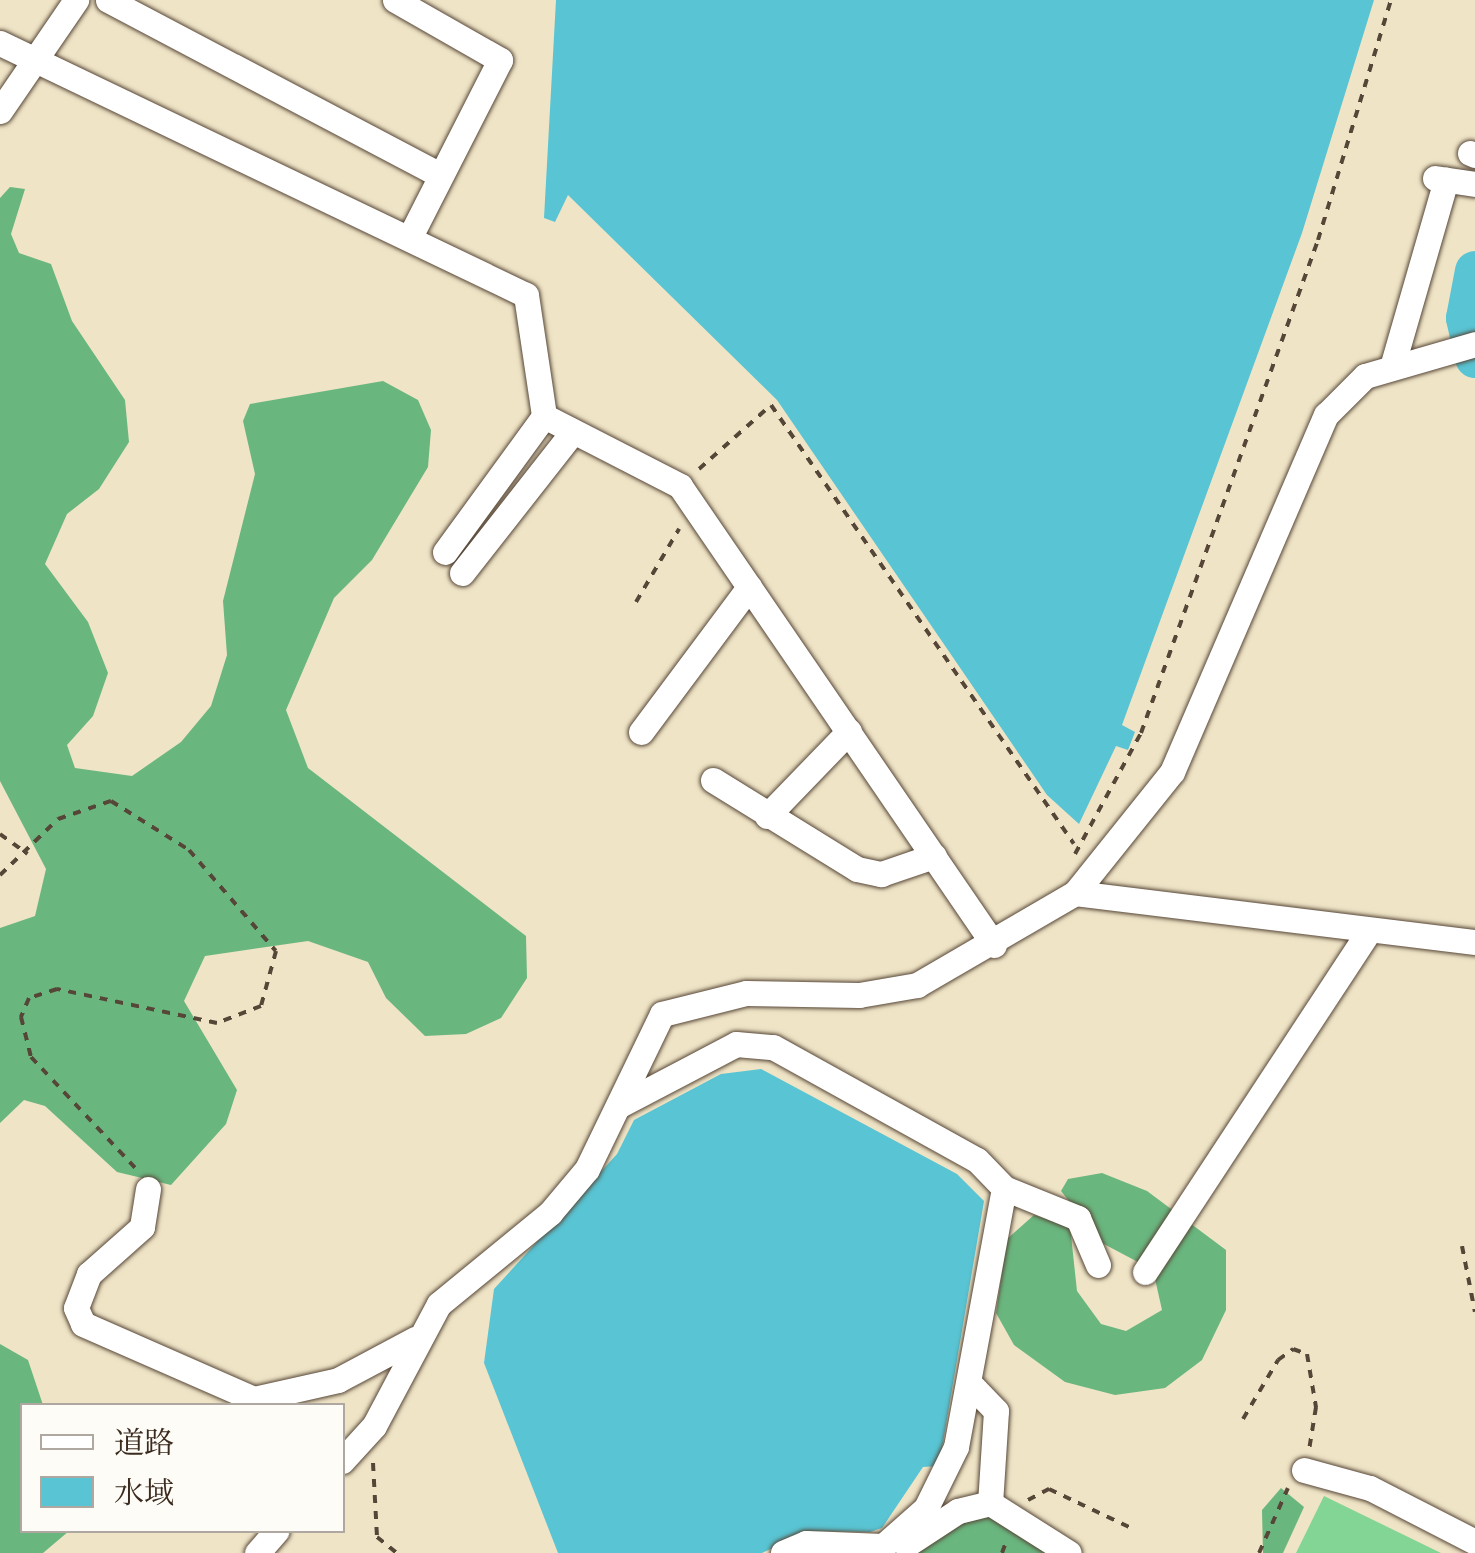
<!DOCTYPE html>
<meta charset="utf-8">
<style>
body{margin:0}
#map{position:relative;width:1475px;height:1553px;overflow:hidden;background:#efe4c6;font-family:Vollkorn,"Noto Serif JP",serif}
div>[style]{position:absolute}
.green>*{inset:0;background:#83d596}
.forest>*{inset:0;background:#6ab67f}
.water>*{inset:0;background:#59c4d3}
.river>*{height:40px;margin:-20px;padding:0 20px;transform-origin:20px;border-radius:20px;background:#59c4d3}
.path>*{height:4px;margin-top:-2px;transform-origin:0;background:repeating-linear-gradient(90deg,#564637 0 8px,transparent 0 16px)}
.roads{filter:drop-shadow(0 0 2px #564637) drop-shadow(0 0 2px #564637)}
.street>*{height:25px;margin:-12.5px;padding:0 12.5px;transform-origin:12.5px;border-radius:12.5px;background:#fff}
span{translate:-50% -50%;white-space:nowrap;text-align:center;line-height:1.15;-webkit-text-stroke:8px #fdfcf7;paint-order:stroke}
.legend{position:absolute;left:20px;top:1403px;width:325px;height:130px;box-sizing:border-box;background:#fdfcf7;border:2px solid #afa8a0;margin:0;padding:12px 18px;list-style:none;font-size:30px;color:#3b2a1e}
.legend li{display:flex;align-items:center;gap:20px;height:50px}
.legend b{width:50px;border:2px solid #afa8a0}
</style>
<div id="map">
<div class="green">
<div style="clip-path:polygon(1324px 1496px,1441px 1553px,1296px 1553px)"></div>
</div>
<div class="forest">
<div style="clip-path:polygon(10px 187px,25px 189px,11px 234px,19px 253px,51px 264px,72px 321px,125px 400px,129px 442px,99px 489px,67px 514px,45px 564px,88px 622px,108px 673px,93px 716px,67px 745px,75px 768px,132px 776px,181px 742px,211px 706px,227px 655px,223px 601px,255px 474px,243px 421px,250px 404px,383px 381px,418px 400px,431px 430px,428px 467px,372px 560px,334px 598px,286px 710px,308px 768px,526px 936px,527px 978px,501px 1018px,466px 1034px,425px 1036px,386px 998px,368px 962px,308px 941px,205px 956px,184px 1001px,237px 1090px,226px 1124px,171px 1185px,117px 1172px,45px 1106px,24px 1100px,0 1123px,0 928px,35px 916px,46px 869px,0 781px,0 198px)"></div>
<div style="clip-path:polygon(1102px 1173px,1147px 1191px,1226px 1250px,1226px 1310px,1202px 1360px,1165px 1388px,1115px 1395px,1065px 1382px,1014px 1345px,996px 1313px,1007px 1239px,1034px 1215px,1070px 1226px,1077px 1291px,1101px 1324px,1126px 1331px,1162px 1310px,1153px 1270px,1102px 1243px,1061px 1191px,1068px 1179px)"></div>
<div style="clip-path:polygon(0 1344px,28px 1360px,43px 1405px,22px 1406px,22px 1530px,69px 1531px,43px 1553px,0 1553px)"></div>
<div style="clip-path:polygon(1281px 1488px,1304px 1507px,1283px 1553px,1263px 1553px,1262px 1510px)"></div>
<div style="clip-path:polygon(985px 1513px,1055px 1553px,910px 1553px,960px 1518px)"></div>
</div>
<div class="water">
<div style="clip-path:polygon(556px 0,1374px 0,1302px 233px,1122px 725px,1135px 732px,1128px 750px,1116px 746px,1079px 824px,1047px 795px,777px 400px,568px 195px,555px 222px,544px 218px)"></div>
<div style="clip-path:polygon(761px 1069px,957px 1174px,984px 1201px,939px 1466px,923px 1467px,882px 1528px,870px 1532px,809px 1531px,762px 1553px,558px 1553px,484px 1363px,494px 1289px,617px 1154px,634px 1120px,721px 1074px)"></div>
</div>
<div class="river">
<div style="left:1475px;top:271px;width:48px;rotate:100.8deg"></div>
<div style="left:1466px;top:318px;width:41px;rotate:77.3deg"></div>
</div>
<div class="path">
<div style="left:699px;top:469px;width:96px;rotate:-41.6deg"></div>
<div style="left:771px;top:405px;width:533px;rotate:55.39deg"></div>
<div style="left:636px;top:602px;width:85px;rotate:-59.5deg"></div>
<div style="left:0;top:834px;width:34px;rotate:36deg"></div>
<div style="left:1075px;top:854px;width:138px;rotate:-61.4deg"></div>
<div style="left:1141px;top:733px;width:524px;rotate:-70.25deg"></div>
<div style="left:1318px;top:240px;width:251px;rotate:-73.1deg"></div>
<div style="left:0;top:875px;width:81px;rotate:-44deg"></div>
<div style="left:58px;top:819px;width:56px;rotate:-18.8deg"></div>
<div style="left:111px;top:801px;width:92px;rotate:32.1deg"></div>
<div style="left:189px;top:850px;width:133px;rotate:49.3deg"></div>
<div style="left:276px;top:951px;width:57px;rotate:105.3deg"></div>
<div style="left:261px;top:1006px;width:47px;rotate:158.9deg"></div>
<div style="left:217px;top:1023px;width:164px;rotate:-168deg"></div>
<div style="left:57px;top:989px;width:29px;rotate:162deg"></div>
<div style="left:29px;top:998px;width:21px;rotate:113deg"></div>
<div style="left:21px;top:1017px;width:41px;rotate:76deg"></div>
<div style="left:31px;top:1057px;width:155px;rotate:46.8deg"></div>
<div style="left:1462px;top:1246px;width:67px;rotate:78.9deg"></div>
<div style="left:1243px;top:1419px;width:69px;rotate:-59.3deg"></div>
<div style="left:1278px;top:1360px;width:19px;rotate:-36deg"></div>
<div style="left:1293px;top:1349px;width:15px;rotate:20deg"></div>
<div style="left:1307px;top:1354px;width:54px;rotate:80.4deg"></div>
<div style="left:1316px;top:1407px;width:44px;rotate:99.2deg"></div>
<div style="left:373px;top:1463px;width:74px;rotate:86.9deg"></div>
<div style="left:377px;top:1537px;width:26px;rotate:39deg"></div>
<div style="left:1028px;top:1500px;width:24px;rotate:-28deg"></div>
<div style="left:1049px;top:1489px;width:91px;rotate:25.4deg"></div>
<div style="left:1002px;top:1553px;width:15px;rotate:-70deg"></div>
<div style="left:1259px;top:1553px;width:71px;rotate:-66deg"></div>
</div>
<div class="roads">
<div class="street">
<div style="left:108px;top:0;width:375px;rotate:27.8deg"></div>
<div style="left:395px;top:0;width:121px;rotate:29.7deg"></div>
<div style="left:500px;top:60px;width:199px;rotate:117deg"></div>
<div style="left:0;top:43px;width:583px;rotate:25.6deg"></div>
<div style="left:526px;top:295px;width:122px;rotate:81.5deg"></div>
<div style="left:544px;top:416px;width:153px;rotate:27.2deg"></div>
<div style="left:680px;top:486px;width:556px;rotate:55.62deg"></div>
<div style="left:0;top:111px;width:135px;rotate:-55.6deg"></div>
<div style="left:1470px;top:153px;width:5px;rotate:22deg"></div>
<div style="left:1435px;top:178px;width:40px;rotate:8.5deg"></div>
<div style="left:1392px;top:367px;width:195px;rotate:-73.9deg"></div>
<div style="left:445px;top:552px;width:168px;rotate:-53.9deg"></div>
<div style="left:462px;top:573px;width:177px;rotate:-51.9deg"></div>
<div style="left:641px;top:732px;width:181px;rotate:-53.3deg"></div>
<div style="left:713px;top:780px;width:169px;rotate:31.7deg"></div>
<div style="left:857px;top:869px;width:25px;rotate:12deg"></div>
<div style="left:881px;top:874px;width:56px;rotate:-18.8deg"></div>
<div style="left:767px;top:816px;width:118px;rotate:-46deg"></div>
<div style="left:1075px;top:893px;width:403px;rotate:7deg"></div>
<div style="left:620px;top:1105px;width:131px;rotate:-27.7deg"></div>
<div style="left:736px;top:1044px;width:37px;rotate:5deg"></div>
<div style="left:773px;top:1047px;width:233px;rotate:29deg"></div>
<div style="left:977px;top:1160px;width:39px;rotate:46deg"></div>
<div style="left:1004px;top:1188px;width:263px;rotate:100.5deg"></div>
<div style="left:956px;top:1447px;width:68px;rotate:116.2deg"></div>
<div style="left:926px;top:1508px;width:57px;rotate:138.5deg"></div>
<div style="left:883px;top:1546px;width:77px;rotate:-177.8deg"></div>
<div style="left:806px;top:1543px;width:25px;rotate:157deg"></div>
<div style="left:1004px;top:1188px;width:80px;rotate:22.1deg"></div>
<div style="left:1078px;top:1218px;width:51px;rotate:66.9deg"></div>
<div style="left:148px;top:1189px;width:38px;rotate:99deg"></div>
<div style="left:142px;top:1227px;width:71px;rotate:138.4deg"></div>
<div style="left:89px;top:1274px;width:36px;rotate:111deg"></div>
<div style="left:76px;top:1308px;width:17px;rotate:66deg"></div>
<div style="left:83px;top:1324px;width:187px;rotate:23.7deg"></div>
<div style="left:254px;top:1399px;width:86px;rotate:-12.7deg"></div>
<div style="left:338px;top:1380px;width:87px;rotate:-28deg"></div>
<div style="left:1145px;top:1272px;width:403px;rotate:-56.7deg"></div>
<div style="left:971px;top:1385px;width:36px;rotate:46deg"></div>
<div style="left:996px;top:1411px;width:92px;rotate:93.7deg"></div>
<div style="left:342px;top:1461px;width:47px;rotate:-47.6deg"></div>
<div style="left:374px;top:1426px;width:138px;rotate:-62deg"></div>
<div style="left:439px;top:1304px;width:144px;rotate:-39.3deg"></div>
<div style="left:550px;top:1213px;width:57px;rotate:-49.9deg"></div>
<div style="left:587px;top:1169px;width:172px;rotate:-64.2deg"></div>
<div style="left:662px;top:1014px;width:87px;rotate:-14deg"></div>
<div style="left:746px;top:993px;width:113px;rotate:1deg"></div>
<div style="left:859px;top:995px;width:59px;rotate:-9.8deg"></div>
<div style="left:917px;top:985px;width:183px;rotate:-30.2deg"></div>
<div style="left:1075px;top:893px;width:155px;rotate:-51.3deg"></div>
<div style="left:1172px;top:772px;width:389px;rotate:-66.7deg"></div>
<div style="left:1326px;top:415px;width:55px;rotate:-45deg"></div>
<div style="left:1365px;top:376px;width:115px;rotate:-16.2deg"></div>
<div style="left:1304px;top:1470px;width:68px;rotate:15.3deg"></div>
<div style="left:1370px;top:1488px;width:118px;rotate:27.2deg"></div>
<div style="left:906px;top:1545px;width:62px;rotate:-33.2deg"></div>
<div style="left:958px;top:1511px;width:33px;rotate:-14deg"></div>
<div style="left:990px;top:1503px;width:93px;rotate:32.3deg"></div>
<div style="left:257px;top:1553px;width:30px;rotate:-49deg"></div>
</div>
</div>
<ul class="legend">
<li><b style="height:12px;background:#fff"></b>道路</li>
<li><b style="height:28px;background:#59c4d3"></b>水域</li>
</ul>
</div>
